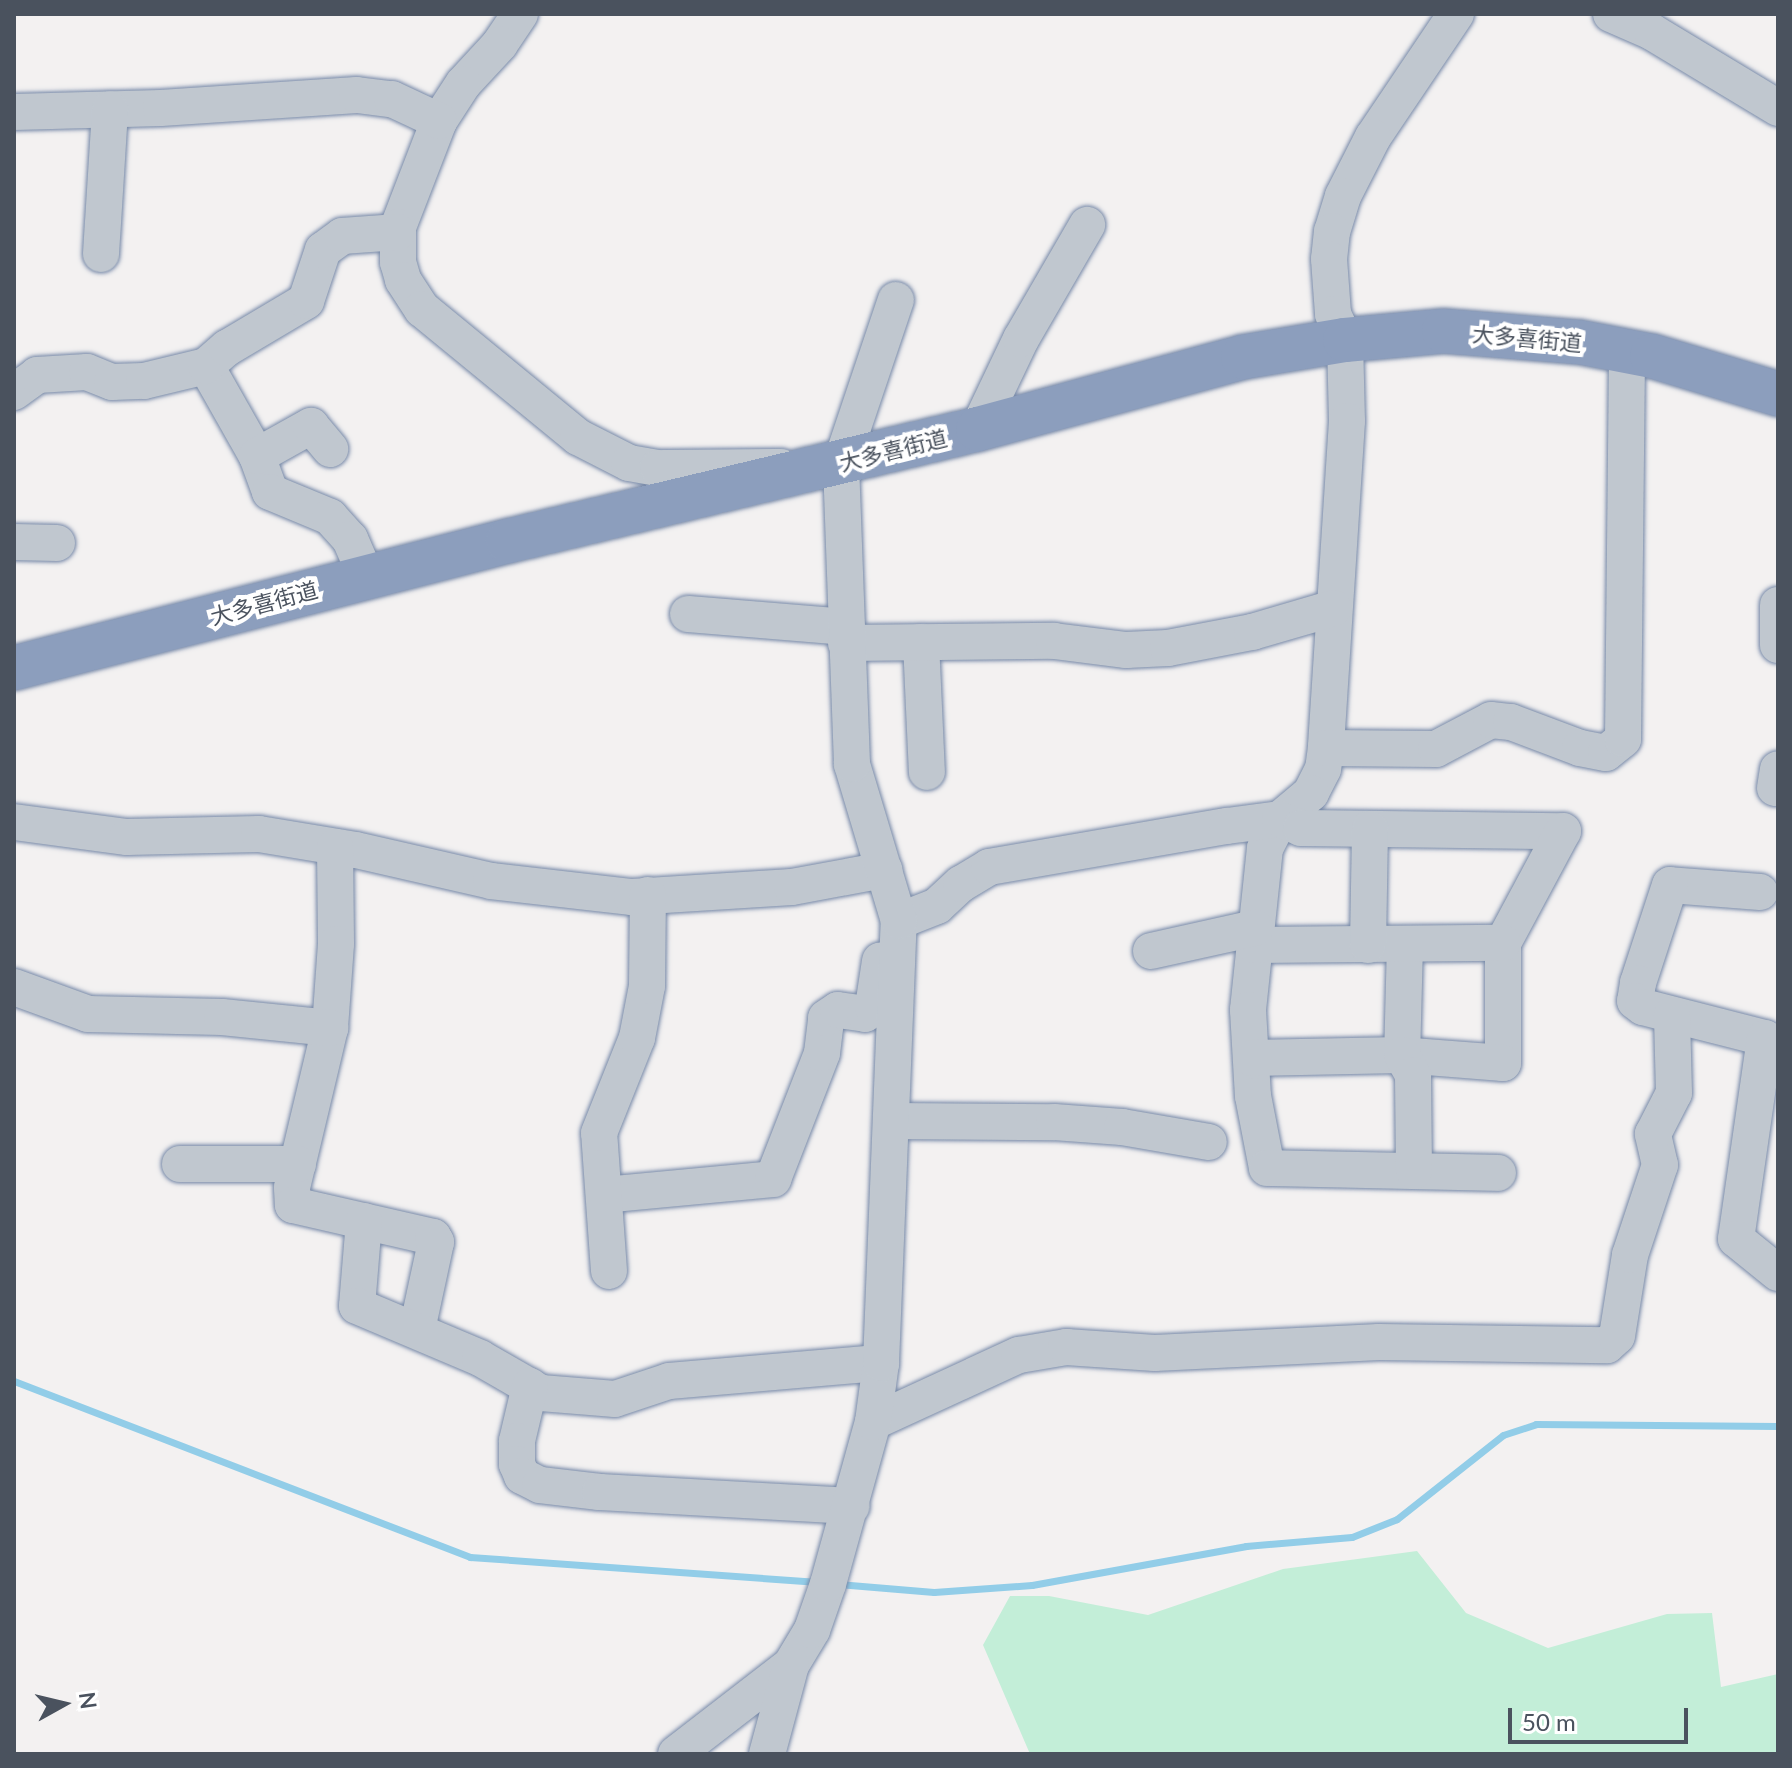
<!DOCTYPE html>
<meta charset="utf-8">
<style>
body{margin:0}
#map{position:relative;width:1792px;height:1768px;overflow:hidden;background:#f3f1f1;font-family:Lato,"Noto Sans JP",sans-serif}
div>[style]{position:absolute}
.green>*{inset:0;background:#c3eed8}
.stream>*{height:7px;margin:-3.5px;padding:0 3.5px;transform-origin:3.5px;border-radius:3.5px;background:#92cde8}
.roads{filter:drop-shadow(0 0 2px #7789a8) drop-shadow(0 0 2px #7789a8)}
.minor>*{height:36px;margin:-18px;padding:0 18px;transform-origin:18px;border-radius:18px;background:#c0c7cf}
.highway>*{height:44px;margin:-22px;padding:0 22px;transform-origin:22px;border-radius:22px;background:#8c9ebd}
span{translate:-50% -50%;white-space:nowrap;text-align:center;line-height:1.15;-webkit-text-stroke:8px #fff;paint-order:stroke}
.street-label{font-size:22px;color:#4a525e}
.frame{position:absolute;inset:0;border:16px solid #4a525e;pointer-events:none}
.north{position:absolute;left:24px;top:1664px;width:80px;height:80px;-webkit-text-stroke:6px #fff;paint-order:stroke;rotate:82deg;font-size:22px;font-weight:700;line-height:32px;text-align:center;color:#4a525e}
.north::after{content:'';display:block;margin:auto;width:28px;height:36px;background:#4a525e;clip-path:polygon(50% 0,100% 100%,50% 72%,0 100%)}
.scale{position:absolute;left:1508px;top:1708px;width:180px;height:36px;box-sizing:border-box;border:4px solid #4a525e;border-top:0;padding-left:10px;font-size:24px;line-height:28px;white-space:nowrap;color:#4a525e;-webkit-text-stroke:6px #fff;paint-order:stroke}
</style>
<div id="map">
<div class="green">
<div style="clip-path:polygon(1417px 1551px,1466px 1613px,1548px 1648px,1667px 1614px,1712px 1613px,1721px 1687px,1778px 1674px,1778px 1754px,1030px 1754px,983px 1645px,1010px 1596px,1049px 1596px,1148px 1615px,1283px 1569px)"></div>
</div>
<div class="stream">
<div style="left:14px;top:1381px;width:489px;rotate:21.1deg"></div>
<div style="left:470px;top:1557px;width:349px;rotate:4.1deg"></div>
<div style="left:838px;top:1584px;width:96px;rotate:4.8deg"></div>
<div style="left:934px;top:1592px;width:98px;rotate:-4.1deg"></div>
<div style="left:1032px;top:1585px;width:218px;rotate:-10.3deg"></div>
<div style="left:1246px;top:1546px;width:106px;rotate:-4.9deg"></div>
<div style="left:1352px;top:1537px;width:48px;rotate:-21.8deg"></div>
<div style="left:1397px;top:1519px;width:135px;rotate:-38.4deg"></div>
<div style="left:1503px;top:1435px;width:35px;rotate:-18deg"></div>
<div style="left:1536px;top:1424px;width:242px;rotate:0.5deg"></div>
</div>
<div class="roads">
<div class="minor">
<div style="left:520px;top:14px;width:36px;rotate:124deg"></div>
<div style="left:500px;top:44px;width:54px;rotate:132.8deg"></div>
<div style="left:463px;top:84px;width:44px;rotate:123deg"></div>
<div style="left:439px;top:121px;width:114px;rotate:111.1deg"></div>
<div style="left:398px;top:227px;width:35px;rotate:90deg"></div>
<div style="left:398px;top:262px;width:19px;rotate:74deg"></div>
<div style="left:403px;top:280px;width:35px;rotate:57deg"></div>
<div style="left:422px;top:309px;width:202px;rotate:39.4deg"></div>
<div style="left:578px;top:437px;width:57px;rotate:27deg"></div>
<div style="left:629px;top:463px;width:29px;rotate:10deg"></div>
<div style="left:658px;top:468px;width:123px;rotate:-0.5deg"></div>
<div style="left:1456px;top:14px;width:148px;rotate:124deg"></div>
<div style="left:1373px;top:137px;width:66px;rotate:117deg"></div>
<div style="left:1343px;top:196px;width:37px;rotate:107deg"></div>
<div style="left:1332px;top:231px;width:28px;rotate:96deg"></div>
<div style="left:1329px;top:259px;width:55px;rotate:85.8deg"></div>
<div style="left:1333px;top:314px;width:29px;rotate:65deg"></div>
<div style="left:1345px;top:340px;width:81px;rotate:88.6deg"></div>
<div style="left:1347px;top:421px;width:328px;rotate:93.7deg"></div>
<div style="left:1326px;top:748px;width:21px;rotate:98deg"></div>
<div style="left:1323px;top:769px;width:27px;rotate:117deg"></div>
<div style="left:1311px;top:793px;width:40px;rotate:140deg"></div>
<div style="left:1280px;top:819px;width:33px;rotate:117deg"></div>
<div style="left:1265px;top:848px;width:163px;rotate:96deg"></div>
<div style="left:1248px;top:1010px;width:86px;rotate:86.7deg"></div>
<div style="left:1253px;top:1096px;width:73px;rotate:79deg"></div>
<div style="left:1267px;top:1168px;width:231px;rotate:1.2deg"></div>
<div style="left:1611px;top:14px;width:45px;rotate:23.7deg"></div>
<div style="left:1652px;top:32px;width:147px;rotate:31.1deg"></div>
<div style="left:14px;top:112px;width:147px;rotate:-1.6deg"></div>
<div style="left:161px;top:108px;width:196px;rotate:-3.8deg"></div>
<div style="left:357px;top:95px;width:35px;rotate:7deg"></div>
<div style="left:392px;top:99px;width:52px;rotate:25.1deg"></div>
<div style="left:101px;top:254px;width:145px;rotate:-86.4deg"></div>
<div style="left:206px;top:366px;width:103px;rotate:60.5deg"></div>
<div style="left:257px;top:456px;width:38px;rotate:70deg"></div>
<div style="left:270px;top:492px;width:65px;rotate:22.6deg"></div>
<div style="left:330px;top:517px;width:30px;rotate:48deg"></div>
<div style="left:350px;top:539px;width:40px;rotate:66.6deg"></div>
<div style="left:14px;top:392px;width:29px;rotate:-36deg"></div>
<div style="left:37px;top:375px;width:50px;rotate:-3.4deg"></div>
<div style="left:87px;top:372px;width:27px;rotate:22deg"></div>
<div style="left:112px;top:382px;width:32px;rotate:-2deg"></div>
<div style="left:144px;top:381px;width:64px;rotate:-13.6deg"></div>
<div style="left:206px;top:366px;width:28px;rotate:-41deg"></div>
<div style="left:227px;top:348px;width:92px;rotate:-30.7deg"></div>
<div style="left:306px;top:301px;width:54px;rotate:-71.6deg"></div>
<div style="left:323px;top:250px;width:24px;rotate:-36deg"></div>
<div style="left:342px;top:236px;width:56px;rotate:-4.1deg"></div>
<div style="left:978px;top:429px;width:100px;rotate:-64.5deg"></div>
<div style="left:1021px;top:339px;width:132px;rotate:-59.9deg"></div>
<div style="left:257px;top:456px;width:62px;rotate:-29.1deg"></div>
<div style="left:311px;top:426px;width:30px;rotate:50deg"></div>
<div style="left:14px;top:542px;width:43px;rotate:1.3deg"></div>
<div style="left:1778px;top:605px;width:40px;rotate:90deg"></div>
<div style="left:688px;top:614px;width:159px;rotate:4.7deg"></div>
<div style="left:921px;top:642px;width:130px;rotate:87.4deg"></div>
<div style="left:846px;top:643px;width:208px;rotate:-0.6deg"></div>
<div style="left:1054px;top:641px;width:73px;rotate:7.1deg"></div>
<div style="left:1126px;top:650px;width:42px;rotate:-2.7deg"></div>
<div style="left:1168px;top:648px;width:86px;rotate:-10.8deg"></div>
<div style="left:1252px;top:632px;width:85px;rotate:-16.3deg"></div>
<div style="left:1326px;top:748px;width:110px;rotate:0.5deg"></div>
<div style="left:1436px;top:749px;width:62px;rotate:-27.8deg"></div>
<div style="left:1491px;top:720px;width:20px;rotate:6deg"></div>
<div style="left:1511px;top:722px;width:74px;rotate:20.6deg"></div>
<div style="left:1580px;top:748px;width:26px;rotate:11deg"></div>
<div style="left:1606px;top:753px;width:22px;rotate:-39deg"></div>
<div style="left:1623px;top:739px;width:389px;rotate:-89.4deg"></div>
<div style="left:1775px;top:788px;width:19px;rotate:-81deg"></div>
<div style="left:14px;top:822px;width:114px;rotate:7.6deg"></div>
<div style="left:127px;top:837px;width:132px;rotate:-1.3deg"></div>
<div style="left:259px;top:834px;width:98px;rotate:9.4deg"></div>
<div style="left:356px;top:850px;width:139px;rotate:12.9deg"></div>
<div style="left:491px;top:881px;width:142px;rotate:6.5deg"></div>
<div style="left:632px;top:897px;width:160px;rotate:-3.6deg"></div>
<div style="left:792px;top:887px;width:94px;rotate:-10.5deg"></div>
<div style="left:335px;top:847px;width:97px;rotate:89.4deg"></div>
<div style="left:336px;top:944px;width:84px;rotate:94.1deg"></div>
<div style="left:330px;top:1028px;width:164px;rotate:103.4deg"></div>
<div style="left:292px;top:1188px;width:17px;rotate:87deg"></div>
<div style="left:293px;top:1205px;width:144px;rotate:12.9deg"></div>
<div style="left:433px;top:1237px;width:6px;rotate:59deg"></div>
<div style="left:436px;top:1242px;width:90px;rotate:102.2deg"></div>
<div style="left:1760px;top:892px;width:90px;rotate:-175.6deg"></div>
<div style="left:1670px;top:885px;width:103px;rotate:108.1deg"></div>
<div style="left:1638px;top:983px;width:18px;rotate:99deg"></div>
<div style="left:1635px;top:1001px;width:10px;rotate:37deg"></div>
<div style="left:1643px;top:1007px;width:126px;rotate:14.3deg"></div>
<div style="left:1765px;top:1038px;width:203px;rotate:98.2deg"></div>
<div style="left:1736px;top:1239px;width:54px;rotate:39deg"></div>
<div style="left:899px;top:921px;width:41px;rotate:-21.5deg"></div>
<div style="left:937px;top:906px;width:33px;rotate:-43deg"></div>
<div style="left:961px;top:884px;width:33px;rotate:-31deg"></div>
<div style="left:989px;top:867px;width:242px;rotate:-9.8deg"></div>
<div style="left:1227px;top:826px;width:53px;rotate:-7.5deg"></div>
<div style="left:1280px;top:819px;width:23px;rotate:23deg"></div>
<div style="left:1301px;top:828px;width:262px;rotate:0.7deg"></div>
<div style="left:1563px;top:831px;width:127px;rotate:118.2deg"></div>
<div style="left:1503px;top:943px;width:120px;rotate:90deg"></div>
<div style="left:1503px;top:1063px;width:101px;rotate:-175.5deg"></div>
<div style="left:1402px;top:1055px;width:151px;rotate:178.9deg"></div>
<div style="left:1405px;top:944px;width:111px;rotate:91.5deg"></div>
<div style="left:1402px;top:1055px;width:23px;rotate:61deg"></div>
<div style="left:1413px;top:1075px;width:96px;rotate:89.4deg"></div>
<div style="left:1254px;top:945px;width:249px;rotate:-0.5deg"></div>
<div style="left:1368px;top:945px;width:116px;rotate:-89deg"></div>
<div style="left:1151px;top:951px;width:107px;rotate:-12.5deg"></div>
<div style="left:14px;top:987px;width:79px;rotate:20deg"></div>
<div style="left:88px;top:1014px;width:134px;rotate:1.3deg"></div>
<div style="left:222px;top:1017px;width:109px;rotate:5.8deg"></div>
<div style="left:891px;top:1121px;width:163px;rotate:0.4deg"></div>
<div style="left:1054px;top:1122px;width:68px;rotate:4.2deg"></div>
<div style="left:1122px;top:1127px;width:88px;rotate:9.8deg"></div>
<div style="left:180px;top:1164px;width:118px"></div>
<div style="left:604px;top:1195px;width:170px;rotate:-5.4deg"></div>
<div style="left:773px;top:1179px;width:135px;rotate:-68.7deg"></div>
<div style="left:822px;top:1053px;width:35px;rotate:-83deg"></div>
<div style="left:826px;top:1018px;width:14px;rotate:-34deg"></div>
<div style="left:838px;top:1010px;width:27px;rotate:8deg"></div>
<div style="left:865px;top:1014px;width:11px;rotate:-41deg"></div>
<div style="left:873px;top:1007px;width:47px;rotate:-81.3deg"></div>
<div style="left:364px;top:1221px;width:85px;rotate:94.7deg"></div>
<div style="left:357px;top:1306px;width:134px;rotate:22.9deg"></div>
<div style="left:480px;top:1358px;width:70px;rotate:29.8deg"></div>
<div style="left:541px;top:1393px;width:74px;rotate:4.6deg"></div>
<div style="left:615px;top:1399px;width:57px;rotate:-18.4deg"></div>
<div style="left:669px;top:1381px;width:213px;rotate:-4.9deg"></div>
<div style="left:609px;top:1271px;width:138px;rotate:-94.1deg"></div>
<div style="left:599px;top:1133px;width:102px;rotate:-68.2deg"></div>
<div style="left:637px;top:1038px;width:53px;rotate:-79.1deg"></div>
<div style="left:647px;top:986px;width:91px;rotate:-89.4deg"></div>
<div style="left:530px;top:1386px;width:57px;rotate:103.3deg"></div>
<div style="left:517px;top:1441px;width:23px;rotate:90deg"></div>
<div style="left:517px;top:1464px;width:13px;rotate:67deg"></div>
<div style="left:522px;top:1476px;width:20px;rotate:27deg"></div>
<div style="left:540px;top:1485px;width:60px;rotate:6.7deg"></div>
<div style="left:600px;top:1492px;width:252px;rotate:3.2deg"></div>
<div style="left:873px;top:1422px;width:161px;rotate:-24.7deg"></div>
<div style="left:1019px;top:1355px;width:48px;rotate:-9.7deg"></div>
<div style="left:1066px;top:1347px;width:89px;rotate:3.9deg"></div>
<div style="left:1155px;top:1353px;width:224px;rotate:-2.8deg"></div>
<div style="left:1379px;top:1342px;width:228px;rotate:0.8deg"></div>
<div style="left:1607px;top:1345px;width:13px;rotate:-42deg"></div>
<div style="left:1617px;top:1336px;width:82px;rotate:-80.9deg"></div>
<div style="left:1630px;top:1255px;width:95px;rotate:-71.6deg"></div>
<div style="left:1660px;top:1165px;width:32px;rotate:-103deg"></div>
<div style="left:1653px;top:1134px;width:46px;rotate:-62.9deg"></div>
<div style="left:1674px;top:1093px;width:78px;rotate:-91.5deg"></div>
<div style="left:676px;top:1754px;width:145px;rotate:-37.7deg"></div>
<div style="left:791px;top:1665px;width:41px;rotate:-59deg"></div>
<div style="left:812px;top:1630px;width:49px;rotate:-70.8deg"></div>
<div style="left:828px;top:1584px;width:168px;rotate:-74.5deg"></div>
<div style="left:873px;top:1422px;width:60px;rotate:-82.3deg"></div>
<div style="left:881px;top:1363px;width:442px;rotate:-87.7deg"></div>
<div style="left:899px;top:921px;width:164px;rotate:-106.7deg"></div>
<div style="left:852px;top:764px;width:301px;rotate:-92.1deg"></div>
<div style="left:841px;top:463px;width:172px;rotate:-71.4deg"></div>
<div style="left:767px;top:1754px;width:92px;rotate:-74.9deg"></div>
</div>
<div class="highway">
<div style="left:14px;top:668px;width:510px;rotate:-14.42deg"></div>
<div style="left:508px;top:541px;width:483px;rotate:-13.4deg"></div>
<div style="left:978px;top:429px;width:275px;rotate:-15.2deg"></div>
<div style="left:1243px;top:357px;width:103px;rotate:-9.5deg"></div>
<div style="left:1345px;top:340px;width:99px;rotate:-5.2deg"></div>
<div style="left:1444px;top:331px;width:135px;rotate:4.7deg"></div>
<div style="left:1579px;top:342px;width:74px;rotate:10.9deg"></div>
<div style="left:1652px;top:356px;width:132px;rotate:16.8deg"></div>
</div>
</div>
<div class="street-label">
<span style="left:1527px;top:338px;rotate:5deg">大多喜街道</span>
<span style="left:893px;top:450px;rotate:-14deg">大多喜街道</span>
<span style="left:264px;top:603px;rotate:-15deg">大多喜街道</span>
</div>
<div class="frame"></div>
<div class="north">N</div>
<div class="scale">50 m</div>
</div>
